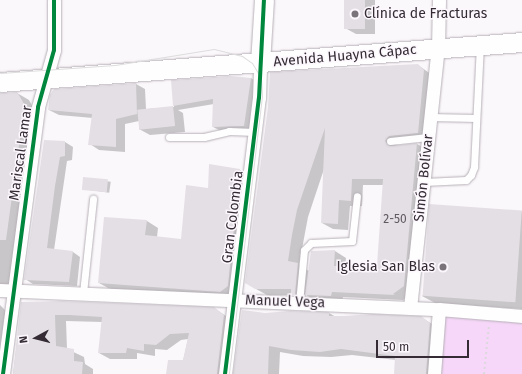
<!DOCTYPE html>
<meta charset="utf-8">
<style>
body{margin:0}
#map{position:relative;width:522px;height:374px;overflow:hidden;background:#fbf8fb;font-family:"Fira Sans",sans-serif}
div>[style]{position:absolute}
.green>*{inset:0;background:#f6d7f9}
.shadow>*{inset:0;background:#0003;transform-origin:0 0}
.building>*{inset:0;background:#e4dfe5;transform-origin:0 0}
.path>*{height:2px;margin-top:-1px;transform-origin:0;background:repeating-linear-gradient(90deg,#dbd9db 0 2px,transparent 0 5px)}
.roads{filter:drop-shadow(0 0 1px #b6b0b7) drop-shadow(0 0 1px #b6b0b7)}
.lane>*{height:7px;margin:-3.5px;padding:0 3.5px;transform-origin:3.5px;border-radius:3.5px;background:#fefefe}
.street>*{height:13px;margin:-6.5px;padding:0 6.5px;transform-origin:6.5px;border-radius:6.5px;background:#fefefe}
.secondary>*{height:19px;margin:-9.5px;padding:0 9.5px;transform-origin:9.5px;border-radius:9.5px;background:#fefefe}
.tram>*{height:1px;margin:-0.5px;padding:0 0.5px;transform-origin:0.5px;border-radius:0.5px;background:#ddd}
.cycleway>*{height:4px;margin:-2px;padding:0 2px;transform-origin:2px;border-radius:2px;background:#00873e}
.dots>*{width:11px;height:11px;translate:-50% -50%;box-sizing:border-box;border:2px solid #fcf7fc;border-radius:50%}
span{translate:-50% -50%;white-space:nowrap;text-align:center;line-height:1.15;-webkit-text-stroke:3px #fcf7fc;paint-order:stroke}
.number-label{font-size:12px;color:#605861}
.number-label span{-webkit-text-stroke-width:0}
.poi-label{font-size:14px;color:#342b35}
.left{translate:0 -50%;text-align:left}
.right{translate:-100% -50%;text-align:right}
.street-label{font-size:14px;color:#342b35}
.north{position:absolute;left:16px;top:318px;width:40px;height:40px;-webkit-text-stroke:3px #fcf7fc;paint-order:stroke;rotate:263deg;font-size:11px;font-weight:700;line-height:16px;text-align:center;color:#342b35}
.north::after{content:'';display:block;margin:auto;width:14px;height:18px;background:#342b35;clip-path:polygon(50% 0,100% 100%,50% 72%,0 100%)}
.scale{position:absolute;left:376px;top:340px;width:93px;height:18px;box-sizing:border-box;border:2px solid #342b35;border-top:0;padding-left:5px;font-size:12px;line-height:14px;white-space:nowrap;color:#342b35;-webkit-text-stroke:3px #fcf7fc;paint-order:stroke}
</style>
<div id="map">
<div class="green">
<div style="clip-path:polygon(442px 314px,522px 320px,522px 374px,437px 374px)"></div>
</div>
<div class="shadow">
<div style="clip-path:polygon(345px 0,375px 0,375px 34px,356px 34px,345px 28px)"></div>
<div style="clip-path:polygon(evenodd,418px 65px,435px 77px,429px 139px,400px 142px,396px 146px,417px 144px,428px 150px,415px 292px,403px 300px,343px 297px,342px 302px,317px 301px,306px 295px,305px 300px,293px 295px,267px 295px,256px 289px,269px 107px,418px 65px,324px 169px,322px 223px,333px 229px,348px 230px,350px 206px,362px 206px,363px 185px,384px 185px,378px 266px,345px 266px,346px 258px,335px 251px,312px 252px,309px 271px,299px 265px,308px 217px,324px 169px)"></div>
<div style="clip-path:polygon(251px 78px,258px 83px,252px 130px,221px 131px,213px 127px,214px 104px,178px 110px,183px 113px,185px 132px,150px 135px,139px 129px,139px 121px,125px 124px,125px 152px,99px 150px,90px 144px,93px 118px,59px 115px,49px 110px,52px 92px,54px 90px,136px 84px,145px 89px,146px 109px,174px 107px,172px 81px)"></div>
<div style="clip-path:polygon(17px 93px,29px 100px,34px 109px,15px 281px,0 292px,0 94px)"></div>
<div style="clip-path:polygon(45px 141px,65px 142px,73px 147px,72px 160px,67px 161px,54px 250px,73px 252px,80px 257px,77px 286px,33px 284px,25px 279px)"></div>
<div style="clip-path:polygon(240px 170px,251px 176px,232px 297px,110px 289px,99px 283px,105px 218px,147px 221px,158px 228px,157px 237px,182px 241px)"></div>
<div style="left:84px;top:178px;width:27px;height:11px;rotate:8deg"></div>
<div style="clip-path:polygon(522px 211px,522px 309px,435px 303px,422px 296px)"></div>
<div style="clip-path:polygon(22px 303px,214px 308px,235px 322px,228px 374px,167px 374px,183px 361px,188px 339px,181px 340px,167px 350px,155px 349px,155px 356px,137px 353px,137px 359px,110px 359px,99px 353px,102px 322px,66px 321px,67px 349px,84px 357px,85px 364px,93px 369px,93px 374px,13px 374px)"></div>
<div style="clip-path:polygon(0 305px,10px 315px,0 374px)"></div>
<div style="clip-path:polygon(290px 312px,329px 313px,336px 317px,421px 317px,432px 324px,437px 374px,395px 374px,396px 360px,352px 355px,331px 357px,303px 356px,280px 352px,279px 374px,234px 374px,264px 314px)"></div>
</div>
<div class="building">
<div style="left:344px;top:0;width:21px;height:29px"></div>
<div style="clip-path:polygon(418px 64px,424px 70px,418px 133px,389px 136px,385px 141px,390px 146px,417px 143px,404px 286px,393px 294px,395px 295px,332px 292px,331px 296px,305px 295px,311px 251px,335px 250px,334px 266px,377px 265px,383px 179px,352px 179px,351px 201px,339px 200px,338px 224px,321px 223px,325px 128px,297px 210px,292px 235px,288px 261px,298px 263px,295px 295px,291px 295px,291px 289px,255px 289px,245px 283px,268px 107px,270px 72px)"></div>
<div style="clip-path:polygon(231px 76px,251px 78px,244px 126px,212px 127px,213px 99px,173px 106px,171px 80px)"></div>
<div style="clip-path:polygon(136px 83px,137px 114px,116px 119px,116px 147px,88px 145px,92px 114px,48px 110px,50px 95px,54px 89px)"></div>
<div style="clip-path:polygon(17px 92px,23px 102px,20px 138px,6px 240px,0 240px,0 93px)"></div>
<div style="left:173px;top:106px;width:20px;height:36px;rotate:84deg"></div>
<div style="clip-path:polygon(44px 140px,65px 141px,65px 156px,60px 157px,55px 186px,47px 248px,73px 251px,69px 282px,24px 280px)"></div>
<div style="clip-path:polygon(209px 164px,240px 169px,228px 286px,220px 292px,98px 283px,104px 217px,147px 220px,145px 235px,181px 239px,186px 185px,208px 188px)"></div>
<div style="left:83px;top:177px;width:25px;height:13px;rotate:5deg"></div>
<div style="left:429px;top:204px;width:93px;height:92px;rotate:4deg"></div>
<div style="clip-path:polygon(63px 301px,214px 307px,224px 315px,217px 374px,166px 374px,168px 360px,183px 360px,189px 333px,170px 334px,156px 345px,144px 344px,144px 351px,127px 348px,126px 353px,98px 353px,102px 317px,69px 315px,55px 315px,56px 346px,74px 349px,74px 361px,83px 362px,82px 374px,13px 374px,21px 302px)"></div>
<div style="clip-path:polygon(242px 310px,265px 313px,290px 311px,329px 312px,329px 316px,344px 316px,373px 314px,421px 316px,430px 323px,426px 374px,394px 374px,395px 356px,341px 349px,320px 352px,291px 350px,269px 346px,268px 374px,233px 374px)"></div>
</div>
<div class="path">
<div style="left:484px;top:374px;width:49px;rotate:-84.2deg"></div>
</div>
<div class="roads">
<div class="lane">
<div style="left:430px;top:117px;width:46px;rotate:1.2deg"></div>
<div style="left:169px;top:137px;width:35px"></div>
<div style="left:204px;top:137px;width:26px;rotate:-13deg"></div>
<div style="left:229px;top:131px;width:26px;rotate:2deg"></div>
<div style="left:390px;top:141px;width:38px;rotate:-6deg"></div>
<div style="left:424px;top:182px;width:42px;rotate:-2.7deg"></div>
<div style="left:466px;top:180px;width:7px;rotate:-45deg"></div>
<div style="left:471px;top:175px;width:9px;rotate:-69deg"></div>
<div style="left:474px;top:167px;width:122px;rotate:-87.2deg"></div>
<div style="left:83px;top:293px;width:95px;rotate:-83.9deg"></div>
<div style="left:299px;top:303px;width:53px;rotate:-84.6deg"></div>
<div style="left:304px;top:250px;width:10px;rotate:-45deg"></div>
<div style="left:311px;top:243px;width:41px;rotate:-2.8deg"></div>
<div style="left:352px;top:241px;width:45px;rotate:-83.7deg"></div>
</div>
<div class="street">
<div style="left:0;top:290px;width:439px;rotate:2.5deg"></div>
<div style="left:439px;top:309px;width:83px;rotate:4.8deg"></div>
<div style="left:410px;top:308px;width:262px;rotate:-83.9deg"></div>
<div style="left:438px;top:48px;width:48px;rotate:-88.8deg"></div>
<div style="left:3px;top:374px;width:269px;rotate:-82.5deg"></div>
<div style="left:38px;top:107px;width:59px;rotate:-74.3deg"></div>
<div style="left:54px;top:50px;width:50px;rotate:-90deg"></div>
<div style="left:225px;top:374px;width:278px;rotate:-83deg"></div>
<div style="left:259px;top:98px;width:35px;rotate:-88deg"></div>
<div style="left:434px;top:374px;width:65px;rotate:-85.6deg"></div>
</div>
<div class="secondary">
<div style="left:260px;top:63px;width:63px;rotate:-86.4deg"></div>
<div style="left:0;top:82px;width:524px;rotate:-4.38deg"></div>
</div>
</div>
<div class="tram">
<div style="left:0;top:73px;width:115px;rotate:-4deg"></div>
<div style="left:115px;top:65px;width:100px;rotate:-9.2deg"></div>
<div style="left:214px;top:49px;width:29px;rotate:14deg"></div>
<div style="left:242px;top:56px;width:12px;rotate:35deg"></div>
<div style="left:252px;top:63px;width:17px;rotate:59deg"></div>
<div style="left:261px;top:78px;width:18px;rotate:87deg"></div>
<div style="left:262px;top:96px;width:280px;rotate:96.8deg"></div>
</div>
<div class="cycleway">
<div style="left:3px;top:374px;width:269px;rotate:-82.5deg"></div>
<div style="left:38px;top:107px;width:59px;rotate:-74.3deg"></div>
<div style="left:54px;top:50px;width:50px;rotate:-90deg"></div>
<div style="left:225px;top:374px;width:278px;rotate:-83deg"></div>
<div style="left:259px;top:98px;width:98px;rotate:-87.1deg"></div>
</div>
<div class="dots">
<div style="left:355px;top:14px;background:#7a737a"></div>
<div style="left:443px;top:267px;background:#7a737a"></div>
</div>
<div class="number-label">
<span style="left:395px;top:220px">2-50</span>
</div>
<div class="poi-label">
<span class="left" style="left:364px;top:14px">Clínica de Fracturas</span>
<span class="right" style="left:435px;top:267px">Iglesia San Blas</span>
</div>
<div class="street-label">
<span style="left:345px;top:56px;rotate:-5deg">Avenida Huayna Cápac</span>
<span style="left:21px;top:153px;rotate:-82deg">Mariscal Lamar</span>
<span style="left:424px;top:178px;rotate:-84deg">Simón Bolívar</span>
<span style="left:233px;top:217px;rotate:-83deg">Gran Colombia</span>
<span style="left:285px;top:302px;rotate:2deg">Manuel Vega</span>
</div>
<div class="north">N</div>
<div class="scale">50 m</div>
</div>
